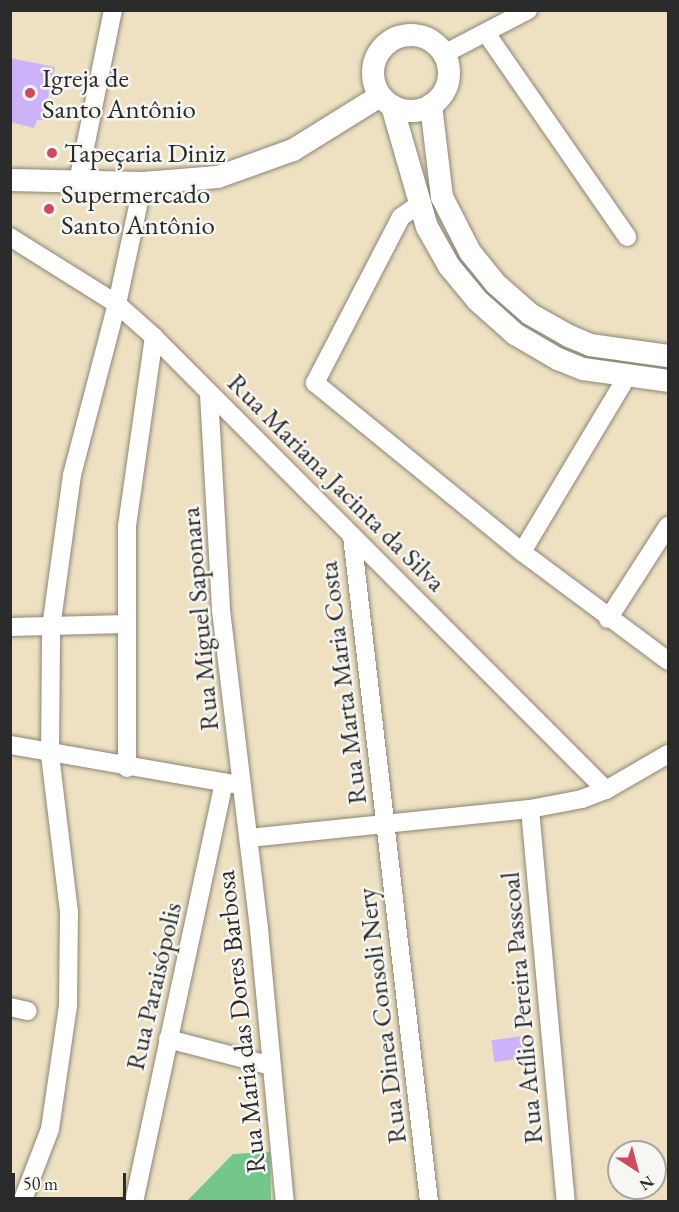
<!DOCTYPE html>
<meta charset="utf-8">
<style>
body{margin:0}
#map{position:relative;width:679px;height:1212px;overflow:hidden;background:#ede1c2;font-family:"EB Garamond",serif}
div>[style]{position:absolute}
.green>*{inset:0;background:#73c78a}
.building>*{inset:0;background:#ccb3f9;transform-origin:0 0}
.roads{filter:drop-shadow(0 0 2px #8c8676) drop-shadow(0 0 2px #8c8676)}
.minor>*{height:18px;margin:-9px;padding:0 9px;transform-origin:9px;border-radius:9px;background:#fff}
.major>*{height:22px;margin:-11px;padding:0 11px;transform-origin:11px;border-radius:11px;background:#fff}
.major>.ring{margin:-11px;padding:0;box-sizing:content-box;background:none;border:22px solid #fff;border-radius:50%}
.dots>*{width:16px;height:16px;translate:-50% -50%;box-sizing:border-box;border:3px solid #f6f6f2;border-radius:50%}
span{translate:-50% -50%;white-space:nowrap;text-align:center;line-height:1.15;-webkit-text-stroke:5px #f6f6f2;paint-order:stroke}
.poi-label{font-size:27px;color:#2b2b2b}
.left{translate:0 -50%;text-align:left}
.street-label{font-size:27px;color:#2b2b2b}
.frame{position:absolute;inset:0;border:12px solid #2b2b2b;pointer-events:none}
.north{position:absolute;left:607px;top:1140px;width:60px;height:60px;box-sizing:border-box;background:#f6f6f2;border:2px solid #a5a5a2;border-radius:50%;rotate:144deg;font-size:16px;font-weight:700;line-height:24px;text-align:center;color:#2b2b2b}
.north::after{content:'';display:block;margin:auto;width:21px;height:27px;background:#d1495b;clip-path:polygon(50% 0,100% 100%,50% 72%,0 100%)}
.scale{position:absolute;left:12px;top:1173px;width:114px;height:27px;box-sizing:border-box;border:3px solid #2b2b2b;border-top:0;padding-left:8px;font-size:18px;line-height:21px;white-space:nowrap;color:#2b2b2b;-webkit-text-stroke:4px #f6f6f2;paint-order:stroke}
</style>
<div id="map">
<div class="green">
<div style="clip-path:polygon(270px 1152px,271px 1201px,187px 1201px,233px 1154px)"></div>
</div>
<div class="building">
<div style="clip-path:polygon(10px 58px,55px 67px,43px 120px,37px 120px,34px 128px,10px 122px)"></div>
<div style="left:522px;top:1036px;width:22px;height:31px;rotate:82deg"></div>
</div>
<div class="roads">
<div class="minor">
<div style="left:486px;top:33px;width:248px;rotate:55.3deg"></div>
<div style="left:444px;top:54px;width:95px;rotate:-27.6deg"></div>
<div style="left:78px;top:182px;width:176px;rotate:-78.5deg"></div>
<div style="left:418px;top:205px;width:21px;rotate:145deg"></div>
<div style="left:401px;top:217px;width:187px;rotate:117.4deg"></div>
<div style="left:315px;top:383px;width:267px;rotate:39.2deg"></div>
<div style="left:522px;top:552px;width:182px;rotate:36.7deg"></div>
<div style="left:10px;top:237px;width:126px;rotate:32.1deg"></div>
<div style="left:117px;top:304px;width:50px;rotate:41.7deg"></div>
<div style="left:154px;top:337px;width:640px;rotate:45.06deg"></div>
<div style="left:209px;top:394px;width:216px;rotate:86.8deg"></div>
<div style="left:221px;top:610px;width:321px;rotate:83.2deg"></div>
<div style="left:259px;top:929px;width:274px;rotate:84.6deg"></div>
<div style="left:352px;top:536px;width:670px;rotate:83.4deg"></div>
<div style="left:522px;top:552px;width:195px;rotate:-59.1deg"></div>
<div style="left:622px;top:385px;width:10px;rotate:-79deg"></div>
<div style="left:608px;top:619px;width:111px;rotate:-57.2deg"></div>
<div style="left:10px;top:627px;width:116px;rotate:-1.5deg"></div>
<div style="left:10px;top:745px;width:227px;rotate:9.9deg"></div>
<div style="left:127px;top:768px;width:242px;rotate:-90deg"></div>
<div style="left:127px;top:526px;width:191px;rotate:-81.9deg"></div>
<div style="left:530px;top:809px;width:395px;rotate:84.8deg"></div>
<div style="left:249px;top:838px;width:282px;rotate:-5.9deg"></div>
<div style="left:530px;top:809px;width:53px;rotate:-10.9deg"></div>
<div style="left:582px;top:799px;width:26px;rotate:-21deg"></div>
<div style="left:606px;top:790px;width:72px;rotate:-30.1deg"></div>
<div style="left:10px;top:1007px;width:18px;rotate:13deg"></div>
<div style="left:168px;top:1039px;width:107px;rotate:14.6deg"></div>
<div style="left:22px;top:1202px;width:78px;rotate:-69deg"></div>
<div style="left:50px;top:1129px;width:124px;rotate:-81.7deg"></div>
<div style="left:68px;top:1006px;width:94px;rotate:-89.4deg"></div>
<div style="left:69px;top:912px;width:159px;rotate:-96.9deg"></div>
<div style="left:50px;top:754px;width:126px;rotate:-89.5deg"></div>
<div style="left:51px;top:628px;width:154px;rotate:-82.2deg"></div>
<div style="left:72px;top:475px;width:177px;rotate:-75.3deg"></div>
<div style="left:117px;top:304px;width:124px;rotate:-77.9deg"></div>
<div style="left:134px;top:1202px;width:429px;rotate:-77.9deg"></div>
</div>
<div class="major">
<div class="ring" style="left:373px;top:35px;width:54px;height:54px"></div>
<div style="left:431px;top:105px;width:93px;rotate:83.2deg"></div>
<div style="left:442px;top:197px;width:62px;rotate:63deg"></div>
<div style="left:470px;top:252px;width:41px;rotate:50.9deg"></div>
<div style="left:496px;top:284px;width:45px;rotate:41.4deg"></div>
<div style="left:530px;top:314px;width:45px;rotate:29.4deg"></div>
<div style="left:569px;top:336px;width:23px;rotate:23deg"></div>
<div style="left:590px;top:345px;width:79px;rotate:8deg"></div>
<div style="left:392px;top:106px;width:126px;rotate:73.9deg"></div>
<div style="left:427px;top:227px;width:45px;rotate:60.6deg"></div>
<div style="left:449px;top:266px;width:45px;rotate:50.4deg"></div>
<div style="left:478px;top:301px;width:50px;rotate:41.7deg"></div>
<div style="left:515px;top:334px;width:50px;rotate:30.2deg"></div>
<div style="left:558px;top:359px;width:27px;rotate:22deg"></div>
<div style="left:583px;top:369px;width:86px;rotate:8deg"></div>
<div style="left:10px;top:180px;width:133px;rotate:1.3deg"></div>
<div style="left:143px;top:183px;width:75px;rotate:-4.6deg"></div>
<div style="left:218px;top:177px;width:80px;rotate:-19.8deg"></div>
<div style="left:293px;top:150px;width:102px;rotate:-31.8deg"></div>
</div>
</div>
<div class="dots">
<div style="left:30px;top:93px;background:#d1495b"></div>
<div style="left:52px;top:153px;background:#d1495b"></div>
<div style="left:49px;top:209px;background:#d1495b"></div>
</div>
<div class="poi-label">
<span class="left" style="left:42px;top:93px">Igreja de<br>Santo Antônio</span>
<span class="left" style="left:64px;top:153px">Tapeçaria Diniz</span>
<span class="left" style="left:61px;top:209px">Supermercado<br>Santo Antônio</span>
</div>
<div class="street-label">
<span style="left:337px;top:482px;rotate:45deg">Rua Mariana Jacinta da Silva</span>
<span style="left:199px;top:619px;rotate:-95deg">Rua Miguel Saponara</span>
<span style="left:342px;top:683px;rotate:-97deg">Rua Marta Maria Costa</span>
<span style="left:153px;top:986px;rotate:-77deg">Rua Paraisópolis</span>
<span style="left:521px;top:1008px;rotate:-95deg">Rua Atílio Pereira Passcoal</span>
<span style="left:381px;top:1016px;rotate:-97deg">Rua Dinea Consoli Nery</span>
<span style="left:240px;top:1022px;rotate:-96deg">Rua Maria das Dores Barbosa</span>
</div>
<div class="frame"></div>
<div class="north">N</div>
<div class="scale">50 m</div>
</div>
